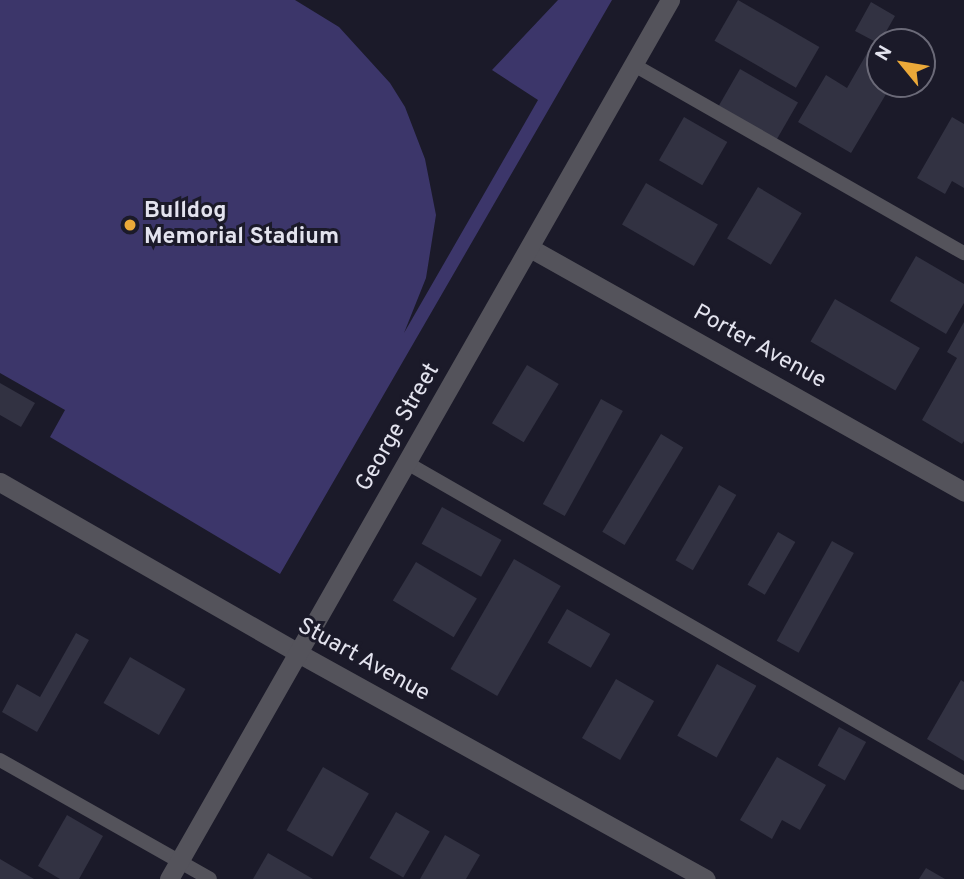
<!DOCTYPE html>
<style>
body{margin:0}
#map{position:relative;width:964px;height:879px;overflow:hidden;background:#1b1a29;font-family:Overpass,sans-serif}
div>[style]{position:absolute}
.green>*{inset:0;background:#3c366a}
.building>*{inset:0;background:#323242;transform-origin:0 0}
.service>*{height:14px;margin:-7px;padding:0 7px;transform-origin:7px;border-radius:7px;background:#54535b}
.minor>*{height:19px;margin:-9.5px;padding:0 9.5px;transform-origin:9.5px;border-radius:9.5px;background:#54535b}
.dots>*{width:19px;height:19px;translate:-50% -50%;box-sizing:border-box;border:4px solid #1b1a29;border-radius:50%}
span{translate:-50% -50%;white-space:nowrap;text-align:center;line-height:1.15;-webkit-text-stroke:6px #1b1a29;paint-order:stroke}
.poi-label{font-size:23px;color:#e3e3ee;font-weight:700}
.left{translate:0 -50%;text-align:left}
.street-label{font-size:23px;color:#e3e3ee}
.north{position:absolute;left:866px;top:28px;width:70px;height:70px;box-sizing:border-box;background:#1b1a29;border:2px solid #6b6a78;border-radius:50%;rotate:300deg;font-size:19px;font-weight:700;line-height:28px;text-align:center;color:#e3e3ee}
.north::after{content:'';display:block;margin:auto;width:24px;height:32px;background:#eba939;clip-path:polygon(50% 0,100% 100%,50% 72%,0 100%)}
</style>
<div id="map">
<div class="green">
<div style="clip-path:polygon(0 0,295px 0,339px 27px,390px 83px,405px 107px,425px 159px,436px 215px,426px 278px,404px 333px,538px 100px,492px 70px,558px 0,612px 0,280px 574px,50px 437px,65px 410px,0 373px)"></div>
</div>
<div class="building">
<div style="left:738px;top:0;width:94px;height:47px;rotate:30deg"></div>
<div style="clip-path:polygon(871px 2px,895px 16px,883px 37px,892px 42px,880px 42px,880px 84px,892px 84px,851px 153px,798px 122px,826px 75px,847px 88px,874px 41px,855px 31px)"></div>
<div style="left:740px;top:69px;width:67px;height:43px;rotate:30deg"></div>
<div style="left:684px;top:117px;width:50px;height:50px;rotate:30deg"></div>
<div style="clip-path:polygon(952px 117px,964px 124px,964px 188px,952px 181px,945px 194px,917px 178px)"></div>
<div style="left:646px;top:183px;width:83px;height:48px;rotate:30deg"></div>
<div style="left:758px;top:187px;width:51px;height:60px;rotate:31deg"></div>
<div style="clip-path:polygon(916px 256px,964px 284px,964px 303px,946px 334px,890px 301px)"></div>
<div style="left:835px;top:299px;width:98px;height:49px;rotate:30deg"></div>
<div style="clip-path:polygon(964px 322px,964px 441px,962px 444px,922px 420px,957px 358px,947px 352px)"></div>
<div style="left:527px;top:365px;width:37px;height:68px;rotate:31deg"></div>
<div style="clip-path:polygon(0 383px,35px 403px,21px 427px,0 415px)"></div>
<div style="left:601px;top:399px;width:25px;height:120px;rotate:29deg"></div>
<div style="left:661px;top:434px;width:26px;height:114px;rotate:31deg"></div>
<div style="left:719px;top:485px;width:20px;height:87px;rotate:30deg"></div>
<div style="left:442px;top:507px;width:68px;height:42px;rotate:29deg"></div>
<div style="left:778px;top:532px;width:20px;height:61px;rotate:30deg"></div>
<div style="left:832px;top:541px;width:25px;height:114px;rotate:29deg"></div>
<div style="left:514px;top:559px;width:54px;height:127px;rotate:30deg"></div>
<div style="left:416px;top:562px;width:71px;height:45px;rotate:31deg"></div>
<div style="left:567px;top:609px;width:50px;height:39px;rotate:30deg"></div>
<div style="clip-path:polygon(76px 633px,89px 640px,37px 732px,2px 712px,17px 684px,40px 697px)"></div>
<div style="left:130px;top:657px;width:64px;height:53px;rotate:30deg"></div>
<div style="left:717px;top:664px;width:45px;height:82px;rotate:29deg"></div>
<div style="left:616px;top:679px;width:44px;height:68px;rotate:30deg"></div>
<div style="clip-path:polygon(961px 680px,964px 682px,964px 761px,927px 739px)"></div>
<div style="left:839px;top:727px;width:31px;height:44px;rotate:29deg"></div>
<div style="clip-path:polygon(777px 757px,826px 785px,800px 830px,782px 820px,772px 839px,740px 820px)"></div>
<div style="left:323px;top:767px;width:53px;height:73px;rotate:30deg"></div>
<div style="left:396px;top:812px;width:39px;height:53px;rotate:30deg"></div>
<div style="clip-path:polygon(67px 815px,103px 836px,79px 879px,60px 879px,38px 866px)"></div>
<div style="clip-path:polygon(445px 835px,480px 855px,466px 879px,420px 879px)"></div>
<div style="clip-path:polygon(268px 853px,313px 879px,253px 879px)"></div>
<div style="clip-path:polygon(0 859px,34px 879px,0 879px)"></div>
<div style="clip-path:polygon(926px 868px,945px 879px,919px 879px)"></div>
</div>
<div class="service">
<div style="left:634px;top:65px;width:380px;rotate:29.7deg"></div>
<div style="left:407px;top:463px;width:642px;rotate:29.88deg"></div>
<div style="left:0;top:760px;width:241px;rotate:29.5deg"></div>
</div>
<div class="minor">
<div style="left:530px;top:248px;width:498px;rotate:29.3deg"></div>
<div style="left:0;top:482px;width:344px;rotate:29.8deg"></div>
<div style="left:298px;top:653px;width:466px;rotate:29deg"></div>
<div style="left:169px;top:879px;width:1012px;rotate:-60.32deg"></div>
</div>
<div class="dots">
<div style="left:130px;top:225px;background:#eba939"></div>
</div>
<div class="poi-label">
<span class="left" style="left:144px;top:225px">Bulldog<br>Memorial Stadium</span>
</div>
<div class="street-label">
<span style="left:759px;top:348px;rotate:29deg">Porter Avenue</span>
<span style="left:399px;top:428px;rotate:-60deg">George Street</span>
<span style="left:363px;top:661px;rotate:29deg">Stuart Avenue</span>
</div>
<div class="north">N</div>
</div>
